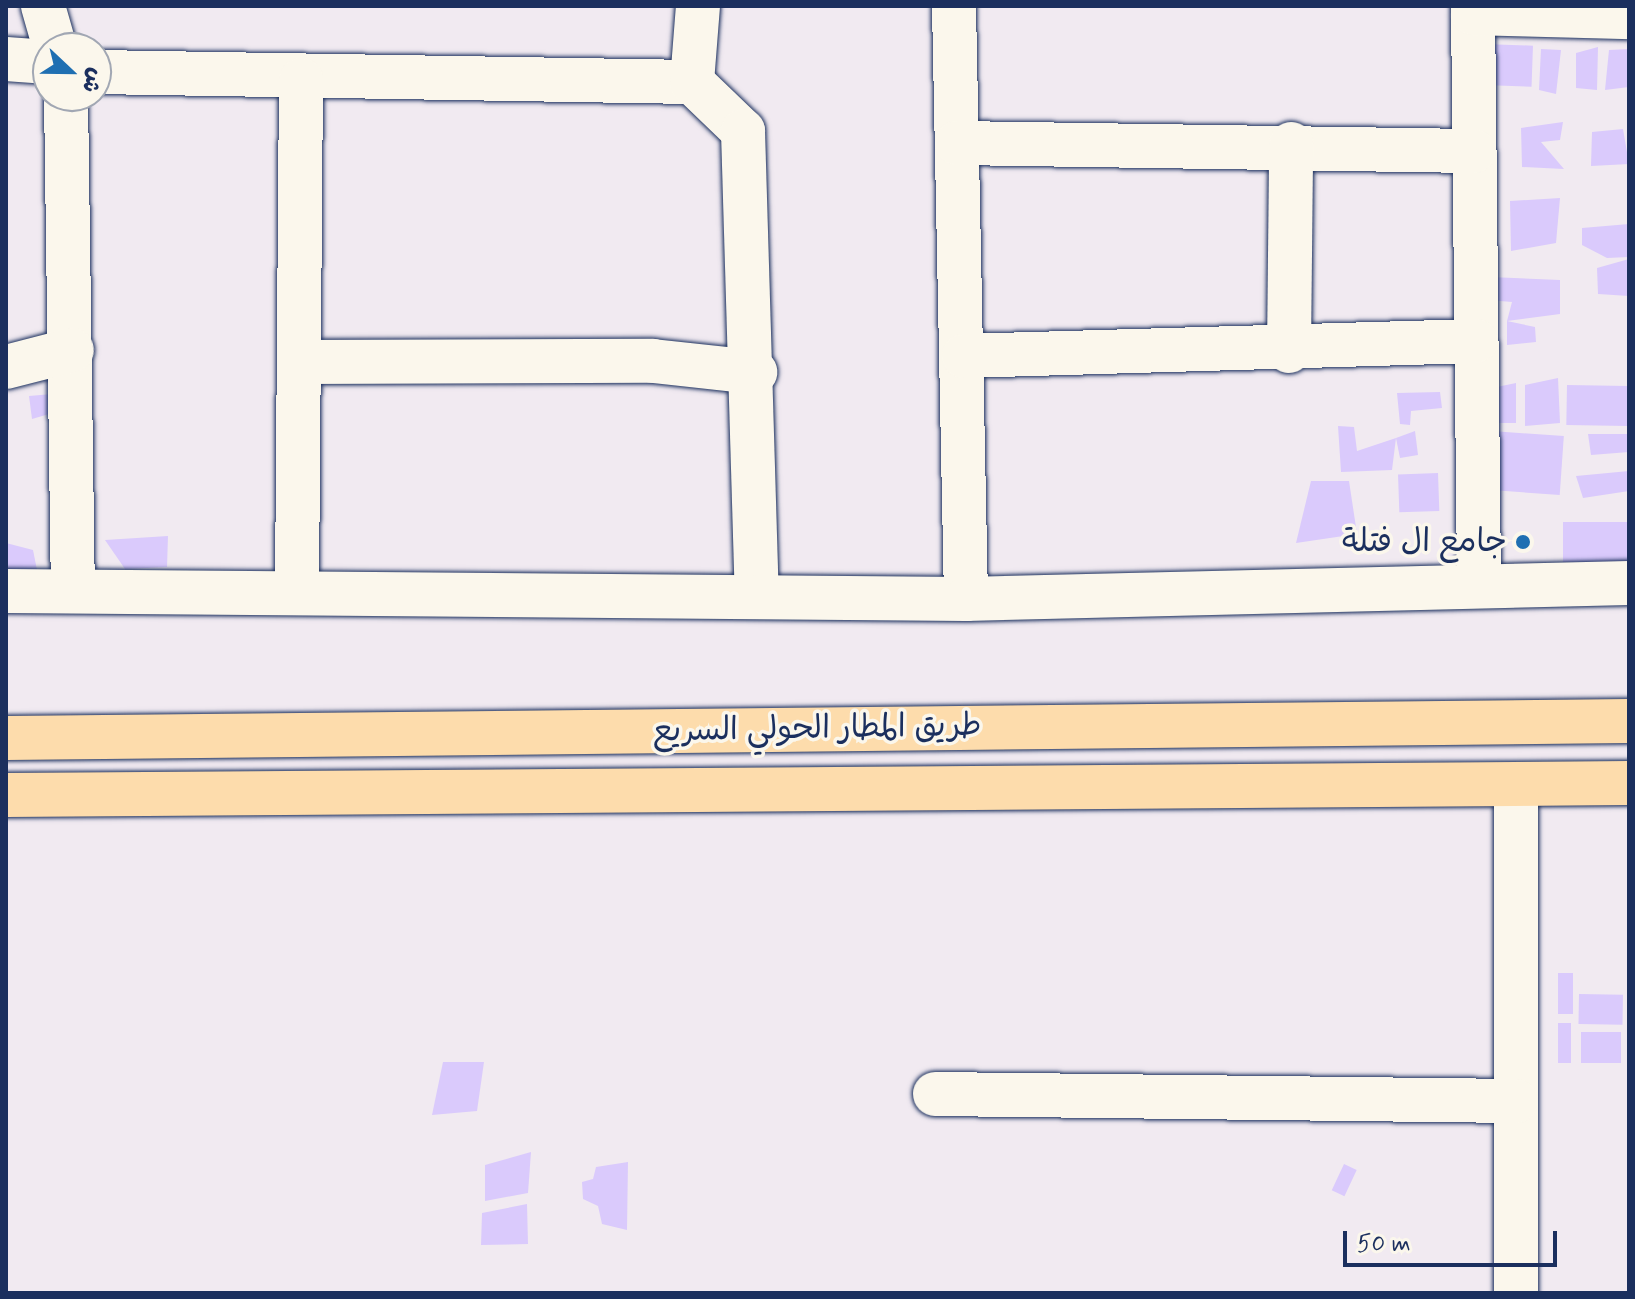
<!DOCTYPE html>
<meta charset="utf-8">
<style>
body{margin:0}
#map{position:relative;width:1635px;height:1299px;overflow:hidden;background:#f1eaf1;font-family:Mynerve,"Playpen Sans Arabic",sans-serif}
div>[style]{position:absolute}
.building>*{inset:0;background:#dacafc;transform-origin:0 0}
.roads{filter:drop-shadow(0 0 2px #1b2f5e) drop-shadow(0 0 2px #1b2f5e)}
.minor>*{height:44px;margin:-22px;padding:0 22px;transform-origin:22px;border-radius:22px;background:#fbf7ec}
.highway>*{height:44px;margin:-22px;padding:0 22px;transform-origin:22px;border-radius:22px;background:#fddcac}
.dots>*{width:22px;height:22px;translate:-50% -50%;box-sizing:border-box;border:4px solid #fbf7ec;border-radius:50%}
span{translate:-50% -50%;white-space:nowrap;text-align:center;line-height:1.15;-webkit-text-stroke:7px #fbf7ec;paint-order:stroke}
.poi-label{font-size:32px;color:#1b2f5e}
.right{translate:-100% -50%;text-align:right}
.street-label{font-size:32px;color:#1b2f5e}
.frame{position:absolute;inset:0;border:8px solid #1b2f5e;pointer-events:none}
.north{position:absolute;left:32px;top:32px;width:80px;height:80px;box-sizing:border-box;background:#fbf7ec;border:2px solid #a1a7b3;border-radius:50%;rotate:112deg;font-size:22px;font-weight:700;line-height:32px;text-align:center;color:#1b2f5e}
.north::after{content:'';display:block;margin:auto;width:28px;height:36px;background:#1f6fb2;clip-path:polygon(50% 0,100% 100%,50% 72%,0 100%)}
.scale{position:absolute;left:1343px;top:1231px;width:214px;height:36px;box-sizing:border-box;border:4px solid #1b2f5e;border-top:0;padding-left:10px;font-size:24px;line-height:28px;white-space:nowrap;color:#1b2f5e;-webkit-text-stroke:6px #fbf7ec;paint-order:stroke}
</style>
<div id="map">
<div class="building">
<div style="left:1485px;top:44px;width:48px;height:41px;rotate:2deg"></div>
<div style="clip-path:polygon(1598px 47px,1597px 90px,1576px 88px,1576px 53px)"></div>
<div style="clip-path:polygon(1541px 49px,1561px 50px,1556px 94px,1539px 90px)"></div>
<div style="clip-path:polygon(1629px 49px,1629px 87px,1605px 90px,1609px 50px)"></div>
<div style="clip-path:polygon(1563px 122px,1560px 140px,1541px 142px,1564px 169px,1522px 167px,1521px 128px)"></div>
<div style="clip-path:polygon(1623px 129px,1629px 164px,1591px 166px,1592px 132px)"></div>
<div style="clip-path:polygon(1560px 198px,1556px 243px,1511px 251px,1510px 201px)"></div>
<div style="clip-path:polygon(1629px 224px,1629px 257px,1607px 258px,1582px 245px,1582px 228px)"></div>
<div style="clip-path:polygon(1629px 259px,1629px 296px,1598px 294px,1597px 268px)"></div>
<div style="clip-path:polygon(1490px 277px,1560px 280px,1560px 314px,1507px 321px,1535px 327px,1536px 342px,1507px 345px,1507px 321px,1512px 302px,1488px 300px)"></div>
<div style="clip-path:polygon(1558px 378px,1560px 423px,1525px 426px,1525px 385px)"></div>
<div style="clip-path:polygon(1516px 383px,1516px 423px,1484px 423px,1492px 388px)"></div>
<div style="left:1567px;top:385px;width:61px;height:40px;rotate:1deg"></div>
<div style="clip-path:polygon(1440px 392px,1442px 408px,1411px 411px,1410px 425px,1400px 424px,1397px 393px)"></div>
<div style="clip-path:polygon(52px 394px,49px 414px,32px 419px,29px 396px)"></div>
<div style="clip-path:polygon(1338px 426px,1354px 427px,1357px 451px,1396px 438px,1392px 470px,1341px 472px)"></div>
<div style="clip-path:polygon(1415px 431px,1418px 455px,1400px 458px,1396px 438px)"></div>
<div style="left:1492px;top:431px;width:72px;height:59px;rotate:4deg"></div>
<div style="clip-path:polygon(1588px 434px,1629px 434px,1629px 452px,1591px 455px)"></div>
<div style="clip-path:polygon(1629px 471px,1629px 491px,1583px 498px,1576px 476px)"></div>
<div style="left:1438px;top:473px;width:38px;height:40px;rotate:88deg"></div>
<div style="clip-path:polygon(1311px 481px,1349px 481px,1357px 534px,1296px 543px)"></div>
<div style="left:1629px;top:522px;width:40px;height:66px;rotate:90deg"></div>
<div style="clip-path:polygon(168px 536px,167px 567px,125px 569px,105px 540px)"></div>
<div style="clip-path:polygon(6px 543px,33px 550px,38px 575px,6px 576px)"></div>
<div style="left:1558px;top:973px;width:15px;height:41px"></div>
<div style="left:1579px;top:994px;width:44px;height:30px;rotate:1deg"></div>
<div style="left:1558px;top:1023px;width:13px;height:40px"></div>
<div style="left:1581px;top:1032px;width:40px;height:31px"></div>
<div style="clip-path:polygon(443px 1062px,484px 1062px,477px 1111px,432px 1115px)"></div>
<div style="clip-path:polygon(531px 1152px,528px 1193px,485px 1201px,485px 1165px)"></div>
<div style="clip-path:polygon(628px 1162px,627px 1230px,602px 1224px,598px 1206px,583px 1199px,582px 1182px,593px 1179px,596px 1167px)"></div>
<div style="left:1344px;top:1164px;width:14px;height:29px;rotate:25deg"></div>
<div style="clip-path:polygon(527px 1204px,528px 1244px,481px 1245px,482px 1213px)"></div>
</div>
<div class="roads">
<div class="minor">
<div style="left:43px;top:6px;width:44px;rotate:74.1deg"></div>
<div style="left:954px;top:6px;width:593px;rotate:88.84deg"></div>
<div style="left:1473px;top:6px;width:577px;rotate:89.4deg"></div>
<div style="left:1473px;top:13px;width:156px;rotate:1.5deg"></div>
<div style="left:6px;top:59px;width:42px;rotate:4.1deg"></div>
<div style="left:96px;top:72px;width:596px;rotate:0.96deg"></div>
<div style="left:692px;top:82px;width:71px;rotate:43.9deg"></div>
<div style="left:743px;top:131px;width:466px;rotate:88.3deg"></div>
<div style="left:692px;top:82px;width:76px;rotate:-85.5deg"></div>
<div style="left:66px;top:96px;width:492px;rotate:89.2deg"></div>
<div style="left:957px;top:143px;width:517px;rotate:0.89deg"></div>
<div style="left:1289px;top:351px;width:207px;rotate:-89.4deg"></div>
<div style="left:964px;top:356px;width:512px;rotate:-1.68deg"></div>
<div style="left:301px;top:362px;width:352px;rotate:-0.2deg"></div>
<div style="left:653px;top:361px;width:103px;rotate:6.2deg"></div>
<div style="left:6px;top:367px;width:68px;rotate:-14.4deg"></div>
<div style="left:297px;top:589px;width:509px;rotate:-89.55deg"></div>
<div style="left:6px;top:591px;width:960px;rotate:0.48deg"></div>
<div style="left:966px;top:599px;width:663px;rotate:-1.38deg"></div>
<div style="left:1516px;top:784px;width:509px;rotate:90deg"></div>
<div style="left:935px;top:1094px;width:581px;rotate:0.69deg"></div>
</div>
<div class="highway">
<div style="left:6px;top:738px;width:1623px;rotate:-0.6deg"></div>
<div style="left:6px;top:795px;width:1623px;rotate:-0.42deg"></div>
</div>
</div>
<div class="dots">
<div style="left:1523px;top:542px;background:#1f6fb2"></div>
</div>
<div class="poi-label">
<span class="right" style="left:1507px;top:542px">جامع ال فتلة</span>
</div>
<div class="street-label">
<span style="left:817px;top:729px;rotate:-1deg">طريق المطار الحولي السريع</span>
</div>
<div class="frame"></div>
<div class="north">ش</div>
<div class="scale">50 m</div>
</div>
